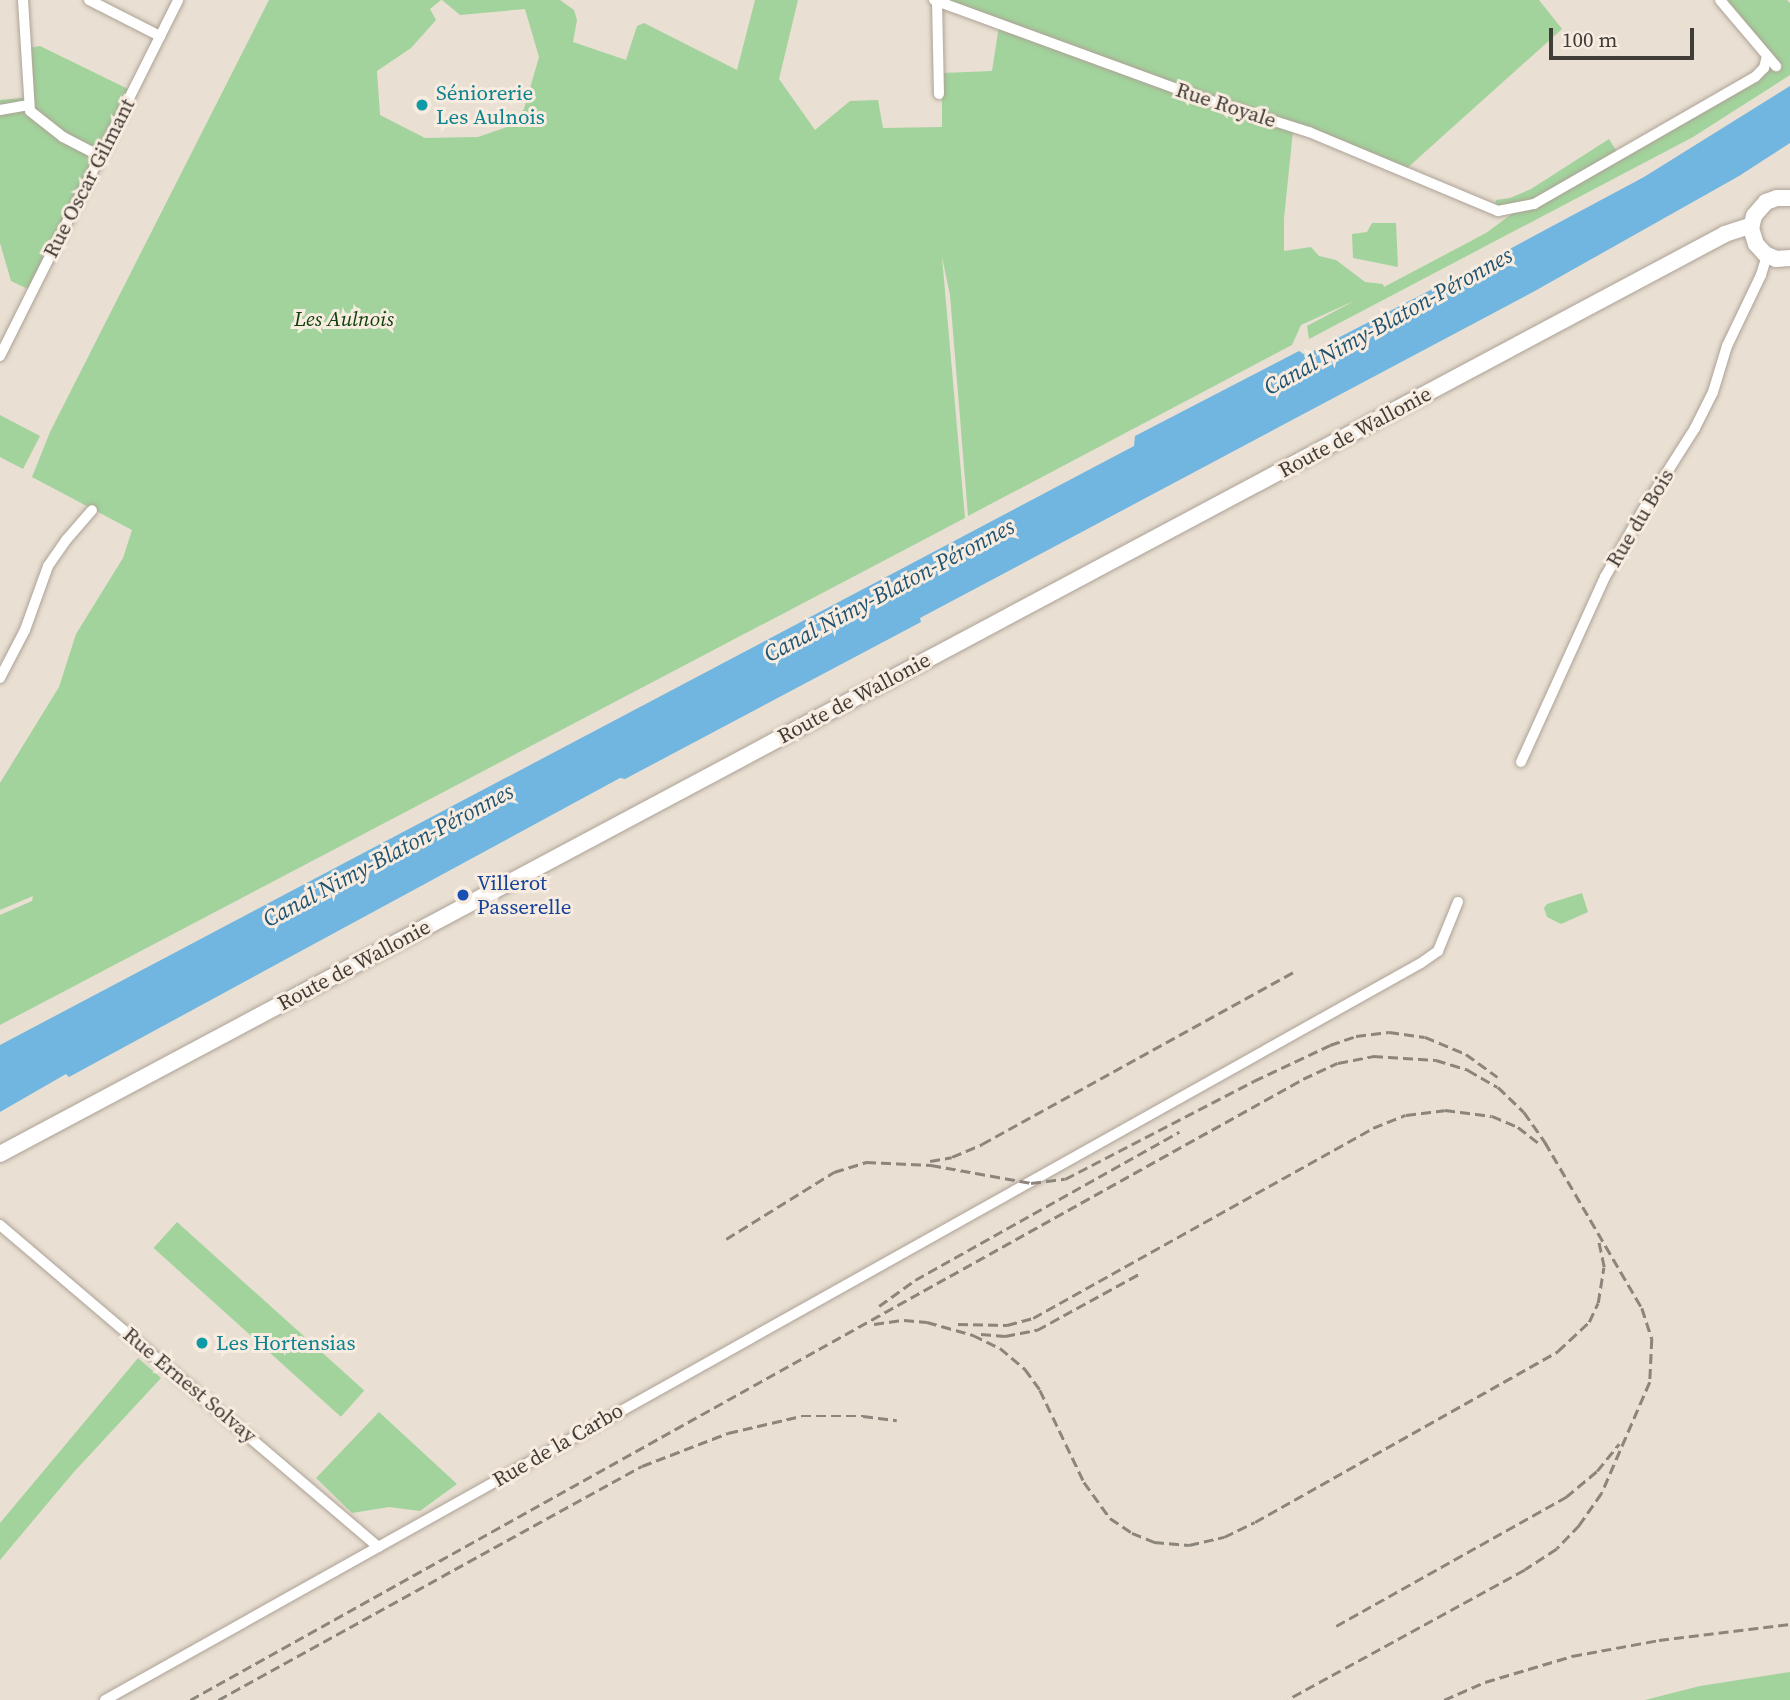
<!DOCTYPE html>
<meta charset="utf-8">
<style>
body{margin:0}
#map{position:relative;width:1790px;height:1700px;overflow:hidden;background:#e9dfd2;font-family:"Source Serif 4",serif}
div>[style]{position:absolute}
.green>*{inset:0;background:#a2d39c;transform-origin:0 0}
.water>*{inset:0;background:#71b6e1}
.roads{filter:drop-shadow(0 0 2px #aca296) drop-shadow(0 0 2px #aca296)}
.minor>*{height:10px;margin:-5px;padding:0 5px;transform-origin:5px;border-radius:5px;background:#fff}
.primary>*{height:16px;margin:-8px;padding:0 8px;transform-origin:8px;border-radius:8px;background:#fff}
.rail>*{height:2.5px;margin-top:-1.25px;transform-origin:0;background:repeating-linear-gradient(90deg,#8c857c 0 10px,transparent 0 15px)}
.dots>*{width:19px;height:19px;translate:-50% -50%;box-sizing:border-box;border:4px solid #f7ecdf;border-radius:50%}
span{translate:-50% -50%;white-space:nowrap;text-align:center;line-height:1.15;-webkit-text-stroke:6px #f7ecdf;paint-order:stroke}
.culture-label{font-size:21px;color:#0d838f}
.left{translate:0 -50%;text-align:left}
.street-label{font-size:21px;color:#403c37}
.park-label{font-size:21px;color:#0d3f07;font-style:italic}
.transit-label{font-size:21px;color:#164399}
.water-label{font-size:23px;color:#1e5371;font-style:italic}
.scale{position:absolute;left:1549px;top:28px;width:145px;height:32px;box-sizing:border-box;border:4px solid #403c37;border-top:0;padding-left:9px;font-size:21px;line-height:24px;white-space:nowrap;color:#403c37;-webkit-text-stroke:5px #f7ecdf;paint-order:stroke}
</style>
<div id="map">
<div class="green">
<div style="clip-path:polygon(269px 0,441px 0,430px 9px,436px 20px,411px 48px,377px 71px,380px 115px,425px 138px,478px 137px,510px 126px,524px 109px,539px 57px,525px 9px,460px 15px,442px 0,560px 0,574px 10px,577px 20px,573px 42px,626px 60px,637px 26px,644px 23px,737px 70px,755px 0,798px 0,779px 79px,815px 130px,850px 101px,878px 100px,883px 128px,942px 127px,942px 73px,992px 71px,999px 26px,1293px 131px,1284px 218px,1284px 251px,1311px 247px,1319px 256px,1336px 260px,1365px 282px,1383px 284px,1384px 287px,1486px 233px,1517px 210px,1755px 77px,1767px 56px,1720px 0,1787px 0,1790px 3px,1790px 75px,1693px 137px,1309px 339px,1307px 326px,1356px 300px,1301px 325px,1292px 345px,968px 516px,950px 295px,942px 257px,965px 518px,0 1025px,0 915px,32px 901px,33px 896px,0 910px,0 783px,59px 687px,76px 634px,123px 558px,132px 530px,32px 477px,50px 432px)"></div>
<div style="clip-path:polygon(943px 0,1539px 0,1562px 29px,1405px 170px)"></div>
<div style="clip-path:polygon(40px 46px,128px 89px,28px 289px,11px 281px,0 243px,0 100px,33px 97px,29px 48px)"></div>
<div style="clip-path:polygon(1609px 139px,1617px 152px,1540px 197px,1513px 206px,1495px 205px,1496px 200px,1510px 198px,1531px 189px)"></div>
<div style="clip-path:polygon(1372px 223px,1396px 223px,1398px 267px,1353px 258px,1352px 234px,1367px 232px)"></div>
<div style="clip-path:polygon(0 415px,40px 436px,23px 469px,0 457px)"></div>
<div style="clip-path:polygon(1582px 893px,1588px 912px,1561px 924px,1547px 917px,1544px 908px,1547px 904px)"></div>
<div style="left:177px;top:1222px;width:252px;height:35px;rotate:42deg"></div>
<div style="clip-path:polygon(138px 1358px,161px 1378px,73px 1473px,0 1560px,0 1523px)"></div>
<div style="clip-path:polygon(379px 1412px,457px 1484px,420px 1511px,389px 1507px,352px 1513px,316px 1478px)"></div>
<div style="clip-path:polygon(1790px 1672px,1790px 1700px,1645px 1700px,1700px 1686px)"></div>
</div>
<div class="water">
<div style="clip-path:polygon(1790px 86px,1790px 143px,1739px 176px,1533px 292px,920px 618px,921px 622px,625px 779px,620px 778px,69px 1077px,66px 1074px,0 1112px,0 1045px,1134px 446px,1135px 436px,1299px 351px,1305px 355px,1506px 251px,1644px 177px)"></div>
</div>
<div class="roads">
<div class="minor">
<div style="left:23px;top:0;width:111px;rotate:86.4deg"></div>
<div style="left:30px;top:111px;width:42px;rotate:38.2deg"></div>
<div style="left:63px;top:137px;width:42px;rotate:27.2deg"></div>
<div style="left:89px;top:0;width:80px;rotate:26.9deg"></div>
<div style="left:934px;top:0;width:279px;rotate:20.1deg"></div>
<div style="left:1196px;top:96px;width:119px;rotate:17.7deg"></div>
<div style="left:1309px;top:132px;width:205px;rotate:22.7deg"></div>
<div style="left:1498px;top:211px;width:37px;rotate:-11deg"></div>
<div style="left:1534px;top:204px;width:255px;rotate:-29.9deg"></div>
<div style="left:1755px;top:77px;width:13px;rotate:-45deg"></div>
<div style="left:1764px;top:68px;width:12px;rotate:-76deg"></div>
<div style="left:937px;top:0;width:94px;rotate:88.8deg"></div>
<div style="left:1720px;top:0;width:87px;rotate:49.7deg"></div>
<div style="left:0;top:110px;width:29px;rotate:-10deg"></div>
<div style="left:0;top:356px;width:398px;rotate:-63.4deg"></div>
<div style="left:0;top:678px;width:54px;rotate:-62.5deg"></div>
<div style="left:25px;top:630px;width:68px;rotate:-70.2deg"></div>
<div style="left:48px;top:566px;width:33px;rotate:-55deg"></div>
<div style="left:67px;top:539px;width:38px;rotate:-49deg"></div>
<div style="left:1521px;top:762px;width:203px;rotate:-65.6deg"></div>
<div style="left:1605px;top:577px;width:77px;rotate:-60.4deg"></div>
<div style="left:1643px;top:510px;width:97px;rotate:-57.6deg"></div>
<div style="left:1695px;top:428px;width:40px;rotate:-63.4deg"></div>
<div style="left:1713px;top:392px;width:48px;rotate:-73.1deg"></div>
<div style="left:1727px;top:346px;width:79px;rotate:-64.4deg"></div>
<div style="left:1761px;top:275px;width:21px;rotate:-73deg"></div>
<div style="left:0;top:1225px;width:497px;rotate:40.4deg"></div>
<div style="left:105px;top:1700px;width:1508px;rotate:-29.25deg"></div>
<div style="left:1421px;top:963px;width:21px;rotate:-35deg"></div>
<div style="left:1438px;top:951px;width:53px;rotate:-67.8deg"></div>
</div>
<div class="primary">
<div style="left:1790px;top:198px;width:13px;rotate:180deg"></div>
<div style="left:1777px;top:198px;width:12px;rotate:160deg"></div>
<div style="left:1766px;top:202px;width:18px;rotate:131deg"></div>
<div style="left:1754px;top:216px;width:12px;rotate:104deg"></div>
<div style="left:1751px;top:228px;width:17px;rotate:73deg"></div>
<div style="left:1756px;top:244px;width:13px;rotate:48deg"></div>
<div style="left:1765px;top:254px;width:12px;rotate:24deg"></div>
<div style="left:1776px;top:259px;width:14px;rotate:-4deg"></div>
<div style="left:0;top:1154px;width:1955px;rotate:-28.07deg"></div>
<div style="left:1725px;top:234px;width:28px;rotate:-18deg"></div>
</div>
</div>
<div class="rail">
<div style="left:930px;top:1161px;width:22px;rotate:-10deg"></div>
<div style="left:952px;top:1157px;width:33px;rotate:-23deg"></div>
<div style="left:982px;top:1144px;width:355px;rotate:-28.9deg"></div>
<div style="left:726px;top:1239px;width:127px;rotate:-31.8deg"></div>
<div style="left:834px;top:1172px;width:34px;rotate:-17deg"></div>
<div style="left:866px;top:1162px;width:65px;rotate:2.6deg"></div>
<div style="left:931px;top:1165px;width:102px;rotate:10.2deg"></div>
<div style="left:1031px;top:1183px;width:34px;rotate:-7deg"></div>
<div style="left:1065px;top:1179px;width:213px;rotate:-27.4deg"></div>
<div style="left:1254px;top:1081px;width:84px;rotate:-25.3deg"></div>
<div style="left:1330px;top:1045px;width:28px;rotate:-19deg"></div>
<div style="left:1356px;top:1036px;width:33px;rotate:-7deg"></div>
<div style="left:1389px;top:1032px;width:36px;rotate:8deg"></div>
<div style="left:1425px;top:1037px;width:44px;rotate:22.5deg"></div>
<div style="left:1466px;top:1054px;width:39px;rotate:36deg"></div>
<div style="left:879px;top:1306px;width:44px;rotate:-35.8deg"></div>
<div style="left:915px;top:1280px;width:303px;rotate:-29.3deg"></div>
<div style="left:874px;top:1324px;width:30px;rotate:-8deg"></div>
<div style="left:904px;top:1320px;width:23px;rotate:5deg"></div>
<div style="left:927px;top:1322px;width:48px;rotate:15.8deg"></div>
<div style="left:973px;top:1335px;width:30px;rotate:26deg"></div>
<div style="left:1000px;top:1348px;width:33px;rotate:40deg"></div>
<div style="left:1025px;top:1369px;width:26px;rotate:54deg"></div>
<div style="left:1040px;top:1390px;width:102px;rotate:64.4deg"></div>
<div style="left:1084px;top:1482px;width:44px;rotate:54.2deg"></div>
<div style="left:1110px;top:1518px;width:27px;rotate:34deg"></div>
<div style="left:1132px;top:1533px;width:24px;rotate:22deg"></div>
<div style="left:1154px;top:1542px;width:35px;rotate:5deg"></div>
<div style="left:1189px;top:1545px;width:36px;rotate:-13deg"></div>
<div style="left:1224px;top:1537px;width:34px;rotate:-26deg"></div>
<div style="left:1255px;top:1522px;width:348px;rotate:-29.4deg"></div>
<div style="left:1558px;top:1351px;width:42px;rotate:-43.1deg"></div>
<div style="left:1589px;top:1322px;width:21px;rotate:-65deg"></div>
<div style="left:1598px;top:1303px;width:36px;rotate:-81deg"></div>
<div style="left:1604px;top:1267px;width:25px;rotate:-102deg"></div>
<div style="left:958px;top:1324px;width:49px;rotate:1.2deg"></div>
<div style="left:1007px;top:1325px;width:27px;rotate:-15deg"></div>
<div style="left:1033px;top:1318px;width:389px;rotate:-29.2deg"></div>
<div style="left:1373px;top:1128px;width:35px;rotate:-22deg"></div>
<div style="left:1406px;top:1115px;width:39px;rotate:-7deg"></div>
<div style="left:1445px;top:1110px;width:47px;rotate:7.3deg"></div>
<div style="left:1492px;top:1116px;width:28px;rotate:23deg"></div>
<div style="left:1518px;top:1127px;width:28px;rotate:38deg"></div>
<div style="left:981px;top:1334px;width:24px;rotate:5deg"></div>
<div style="left:1005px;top:1336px;width:33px;rotate:-11deg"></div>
<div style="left:1037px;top:1330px;width:116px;rotate:-28.8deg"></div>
<div style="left:1336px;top:1626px;width:264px;rotate:-29.3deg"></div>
<div style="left:1566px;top:1497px;width:40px;rotate:-40deg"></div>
<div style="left:1597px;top:1471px;width:35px;rotate:-51deg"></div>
<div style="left:190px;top:1700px;width:1275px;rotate:-29.16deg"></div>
<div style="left:1303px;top:1079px;width:38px;rotate:-25deg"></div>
<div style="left:1338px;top:1063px;width:36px;rotate:-11deg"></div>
<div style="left:1373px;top:1056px;width:63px;rotate:3.6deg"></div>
<div style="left:1436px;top:1060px;width:34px;rotate:17deg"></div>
<div style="left:1468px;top:1070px;width:34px;rotate:30deg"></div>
<div style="left:1498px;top:1087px;width:36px;rotate:44deg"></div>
<div style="left:1524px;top:1112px;width:37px;rotate:55deg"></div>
<div style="left:1545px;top:1142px;width:192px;rotate:59.7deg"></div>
<div style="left:1642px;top:1308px;width:33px;rotate:72deg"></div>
<div style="left:1652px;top:1339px;width:43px;rotate:92.7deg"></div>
<div style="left:1650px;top:1382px;width:121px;rotate:113.4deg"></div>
<div style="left:1602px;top:1493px;width:39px;rotate:125deg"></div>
<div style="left:1580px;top:1525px;width:33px;rotate:134deg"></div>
<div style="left:1557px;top:1549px;width:38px;rotate:147deg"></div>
<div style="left:1525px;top:1570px;width:270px;rotate:151.3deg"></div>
<div style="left:218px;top:1700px;width:484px;rotate:-28.9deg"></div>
<div style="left:642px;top:1466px;width:92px;rotate:-21deg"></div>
<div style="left:728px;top:1433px;width:75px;rotate:-13.1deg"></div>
<div style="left:801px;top:1416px;width:62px"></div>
<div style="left:863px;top:1416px;width:34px;rotate:7deg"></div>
<div style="left:1444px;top:1700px;width:45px;rotate:-23.7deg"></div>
<div style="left:1485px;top:1682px;width:91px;rotate:-16.6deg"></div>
<div style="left:1572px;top:1656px;width:88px;rotate:-10.4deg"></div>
<div style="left:1659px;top:1640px;width:132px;rotate:-7deg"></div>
</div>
<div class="dots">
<div style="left:422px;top:105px;background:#0f9aa8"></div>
<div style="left:463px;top:895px;background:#1a4fb4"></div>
<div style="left:202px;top:1343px;background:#0f9aa8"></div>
</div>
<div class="culture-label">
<span class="left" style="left:436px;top:105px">Séniorerie<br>Les Aulnois</span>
<span class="left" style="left:216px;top:1343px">Les Hortensias</span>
</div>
<div class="street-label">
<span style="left:1226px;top:105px;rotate:18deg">Rue Royale</span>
<span style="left:89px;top:178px;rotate:-63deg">Rue Oscar Gilmant</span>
<span style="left:1355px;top:432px;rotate:-28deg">Route de Wallonie</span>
<span style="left:1640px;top:518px;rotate:-59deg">Rue du Bois</span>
<span style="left:854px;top:698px;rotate:-28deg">Route de Wallonie</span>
<span style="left:354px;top:965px;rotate:-28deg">Route de Wallonie</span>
<span style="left:190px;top:1385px;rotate:40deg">Rue Ernest Solvay</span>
<span style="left:558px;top:1445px;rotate:-30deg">Rue de la Carbo</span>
</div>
<div class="park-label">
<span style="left:344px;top:319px">Les Aulnois</span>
</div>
<div class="transit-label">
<span class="left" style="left:477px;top:895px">Villerot<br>Passerelle</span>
</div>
<div class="water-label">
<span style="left:1388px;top:321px;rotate:-29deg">Canal Nimy-Blaton-Péronnes</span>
<span style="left:889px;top:590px;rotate:-28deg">Canal Nimy-Blaton-Péronnes</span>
<span style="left:388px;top:855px;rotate:-28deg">Canal Nimy-Blaton-Péronnes</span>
</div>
<div class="scale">100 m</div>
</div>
